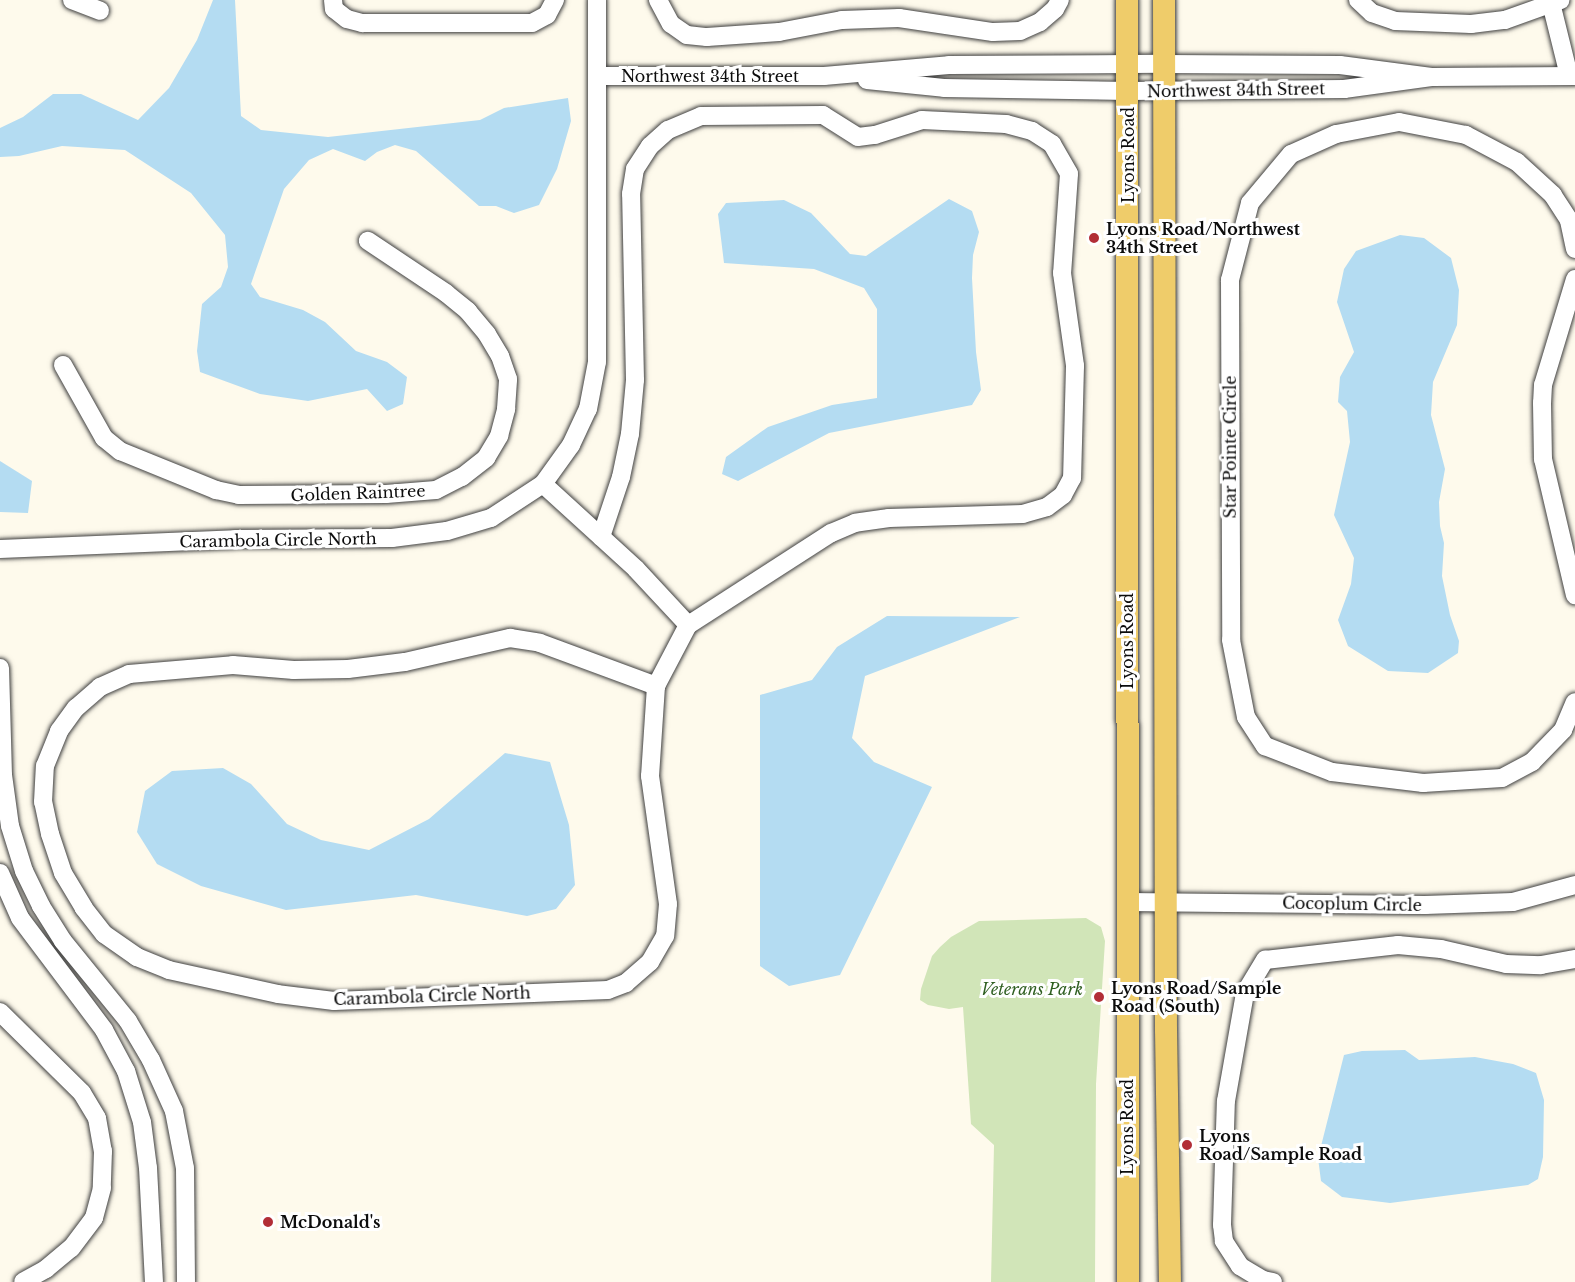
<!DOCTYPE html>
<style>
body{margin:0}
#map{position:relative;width:1575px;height:1282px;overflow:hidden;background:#fefaec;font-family:"Libre Baskerville",serif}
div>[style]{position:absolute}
.green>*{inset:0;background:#d1e5b8}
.water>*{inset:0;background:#b4dcf2}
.roads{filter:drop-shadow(0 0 2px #3f3f3f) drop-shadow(0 0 2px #3f3f3f)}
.minor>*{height:18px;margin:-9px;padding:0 9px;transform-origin:9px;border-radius:9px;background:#fff}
.major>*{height:22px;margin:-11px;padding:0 11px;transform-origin:11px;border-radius:11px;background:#efcc6a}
.dots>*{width:16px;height:16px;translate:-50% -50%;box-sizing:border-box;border:3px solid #fff;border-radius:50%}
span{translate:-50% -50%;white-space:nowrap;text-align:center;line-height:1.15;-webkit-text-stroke:6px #fff;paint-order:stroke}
.street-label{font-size:16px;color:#0c0c0c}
.poi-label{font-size:16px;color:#0c0c0c;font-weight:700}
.left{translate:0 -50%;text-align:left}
.park-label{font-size:16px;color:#2f5f21;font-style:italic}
</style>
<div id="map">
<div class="green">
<div style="clip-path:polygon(1086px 918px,1101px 927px,1105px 941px,1096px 1084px,1095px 1282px,991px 1282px,994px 1145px,971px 1124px,963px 1007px,949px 1009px,928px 1005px,920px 1000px,921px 989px,932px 956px,940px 947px,951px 937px,979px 921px)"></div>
</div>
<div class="water">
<div style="clip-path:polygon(213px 0,235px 0,241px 116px,261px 130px,328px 137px,480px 120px,504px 108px,568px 98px,571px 121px,557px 169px,539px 205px,514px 213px,496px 206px,479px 206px,416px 151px,395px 145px,377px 152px,365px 161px,333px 149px,309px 160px,284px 189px,251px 284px,260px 297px,303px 310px,325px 322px,356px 351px,387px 362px,407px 377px,403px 404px,387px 411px,367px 389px,308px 401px,260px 394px,200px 372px,197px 351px,202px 304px,221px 287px,228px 267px,225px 235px,191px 193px,125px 150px,62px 146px,19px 156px,0 157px,0 128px,23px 117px,53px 94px,81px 94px,138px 120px,169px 88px,197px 40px)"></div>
<div style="clip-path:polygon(949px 199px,972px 211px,979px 232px,973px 255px,972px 278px,976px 352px,981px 390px,972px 405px,829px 433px,738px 481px,722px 474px,726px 457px,768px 427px,832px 405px,877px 398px,877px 309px,864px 288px,814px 269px,724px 263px,718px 214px,726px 203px,784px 200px,811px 213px,850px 254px,866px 256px)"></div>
<div style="clip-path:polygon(1400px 235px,1424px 238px,1451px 258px,1459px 290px,1457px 325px,1433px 382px,1431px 415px,1445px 469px,1439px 502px,1440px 526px,1444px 543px,1442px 576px,1450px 615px,1459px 641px,1458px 653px,1428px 673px,1388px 671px,1348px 646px,1338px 620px,1351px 584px,1354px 558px,1334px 515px,1350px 442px,1347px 411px,1338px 402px,1340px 377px,1354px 352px,1337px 302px,1344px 269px,1356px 251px)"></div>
<div style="clip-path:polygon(0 461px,32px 481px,28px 513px,0 512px)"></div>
<div style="clip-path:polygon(887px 616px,1020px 617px,865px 676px,852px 738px,874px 762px,932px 787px,840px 975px,789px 986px,760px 966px,760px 695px,812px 680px,837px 647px)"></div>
<div style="clip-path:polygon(505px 753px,550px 762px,569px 825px,575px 885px,556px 909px,527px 916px,416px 895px,286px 910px,201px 886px,157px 864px,137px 832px,145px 791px,172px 771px,223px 768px,251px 784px,287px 824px,321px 840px,369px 850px,429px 819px)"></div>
<div style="clip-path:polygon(1405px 1050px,1419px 1060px,1475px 1057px,1513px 1064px,1536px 1073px,1544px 1100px,1543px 1157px,1538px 1179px,1528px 1185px,1390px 1203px,1342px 1197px,1321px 1181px,1318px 1158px,1344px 1055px,1362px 1051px)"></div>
</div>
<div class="roads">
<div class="minor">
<div style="left:72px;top:0;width:30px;rotate:21deg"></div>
<div style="left:333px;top:0;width:9px;rotate:84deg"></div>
<div style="left:334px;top:9px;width:16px;rotate:38deg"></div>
<div style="left:347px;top:19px;width:16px;rotate:15deg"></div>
<div style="left:362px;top:23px;width:170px"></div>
<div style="left:532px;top:23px;width:17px;rotate:-28deg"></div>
<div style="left:547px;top:15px;width:17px;rotate:-62deg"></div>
<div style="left:658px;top:0;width:27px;rotate:62deg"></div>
<div style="left:671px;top:24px;width:19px;rotate:35deg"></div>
<div style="left:687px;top:35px;width:20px;rotate:6deg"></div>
<div style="left:707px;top:37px;width:72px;rotate:-4deg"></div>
<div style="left:779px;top:32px;width:64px;rotate:-10.8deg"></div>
<div style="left:842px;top:20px;width:57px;rotate:-2deg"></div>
<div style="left:899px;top:18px;width:95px;rotate:8.5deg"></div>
<div style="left:993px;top:32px;width:27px;rotate:-2deg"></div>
<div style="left:1020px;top:31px;width:22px;rotate:-24deg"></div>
<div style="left:1040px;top:22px;width:20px;rotate:-41deg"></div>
<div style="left:1055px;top:9px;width:10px;rotate:-61deg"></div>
<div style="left:1358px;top:0;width:19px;rotate:43deg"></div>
<div style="left:1372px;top:13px;width:24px;rotate:19deg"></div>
<div style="left:1395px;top:21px;width:76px;rotate:2.3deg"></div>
<div style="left:1471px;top:24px;width:34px;rotate:-7deg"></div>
<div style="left:1505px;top:20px;width:59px;rotate:-19.7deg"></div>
<div style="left:1551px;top:3px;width:75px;rotate:76.1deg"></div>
<div style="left:597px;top:76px;width:227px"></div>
<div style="left:824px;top:76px;width:125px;rotate:-5deg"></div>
<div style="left:949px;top:65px;width:215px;rotate:-0.3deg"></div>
<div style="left:1164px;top:64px;width:176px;rotate:0.3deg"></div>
<div style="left:1340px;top:65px;width:94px;rotate:7.4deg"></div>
<div style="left:867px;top:80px;width:77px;rotate:5.9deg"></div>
<div style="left:944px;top:88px;width:184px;rotate:0.9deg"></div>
<div style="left:1128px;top:91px;width:216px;rotate:-0.5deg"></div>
<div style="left:1344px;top:89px;width:90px;rotate:-7.7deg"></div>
<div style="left:1433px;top:77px;width:142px;rotate:-0.4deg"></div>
<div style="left:1575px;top:249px;width:30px;rotate:-102deg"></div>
<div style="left:1569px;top:220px;width:30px;rotate:-123deg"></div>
<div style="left:1553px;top:195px;width:49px;rotate:-137.5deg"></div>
<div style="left:1517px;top:162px;width:58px;rotate:-152.1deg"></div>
<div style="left:1466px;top:135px;width:68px;rotate:-169deg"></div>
<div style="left:1399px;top:122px;width:64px;rotate:169.2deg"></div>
<div style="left:1336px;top:134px;width:49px;rotate:156deg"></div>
<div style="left:1291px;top:154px;width:64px;rotate:129.9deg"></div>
<div style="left:1250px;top:203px;width:80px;rotate:104.6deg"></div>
<div style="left:1230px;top:280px;width:360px;rotate:89.8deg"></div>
<div style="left:1231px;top:640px;width:78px;rotate:79deg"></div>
<div style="left:1246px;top:717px;width:35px;rotate:57deg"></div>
<div style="left:1265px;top:746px;width:72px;rotate:21.2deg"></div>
<div style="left:1332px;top:772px;width:92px;rotate:6.9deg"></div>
<div style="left:1423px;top:783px;width:79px;rotate:-3.6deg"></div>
<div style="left:1502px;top:778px;width:34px;rotate:-28deg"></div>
<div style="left:1532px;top:762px;width:45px;rotate:-45.9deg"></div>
<div style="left:1563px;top:730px;width:30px;rotate:-67deg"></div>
<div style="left:1575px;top:279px;width:111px;rotate:106.8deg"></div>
<div style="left:1543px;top:385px;width:18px;rotate:93deg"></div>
<div style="left:1542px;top:403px;width:56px;rotate:89deg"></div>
<div style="left:1543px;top:459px;width:140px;rotate:76.8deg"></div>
<div style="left:63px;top:365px;width:84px;rotate:60.7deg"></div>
<div style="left:104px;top:438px;width:21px;rotate:39deg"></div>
<div style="left:120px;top:451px;width:104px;rotate:22.1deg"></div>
<div style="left:216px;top:490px;width:24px;rotate:12deg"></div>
<div style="left:239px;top:495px;width:147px;rotate:-0.4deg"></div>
<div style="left:386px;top:494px;width:50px;rotate:-4.6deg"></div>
<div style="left:436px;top:490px;width:29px;rotate:-27deg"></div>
<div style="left:462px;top:477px;width:31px;rotate:-38deg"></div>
<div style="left:486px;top:458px;width:26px;rotate:-59deg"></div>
<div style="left:499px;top:436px;width:28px;rotate:-75deg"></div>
<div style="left:506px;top:409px;width:30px;rotate:-86deg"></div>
<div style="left:508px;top:379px;width:24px;rotate:-109deg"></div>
<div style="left:500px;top:356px;width:26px;rotate:-121deg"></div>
<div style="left:487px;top:334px;width:30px;rotate:-130deg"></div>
<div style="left:468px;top:311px;width:28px;rotate:-141deg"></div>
<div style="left:446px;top:293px;width:94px;rotate:-146.3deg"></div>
<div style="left:543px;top:484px;width:126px;rotate:42.4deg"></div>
<div style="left:636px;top:569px;width:76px;rotate:47.1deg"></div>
<div style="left:688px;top:625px;width:69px;rotate:117.7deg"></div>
<div style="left:656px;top:686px;width:90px;rotate:93.8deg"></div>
<div style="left:650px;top:776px;width:129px;rotate:82deg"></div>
<div style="left:668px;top:904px;width:32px;rotate:95deg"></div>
<div style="left:665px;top:936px;width:30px;rotate:120deg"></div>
<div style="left:650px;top:962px;width:32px;rotate:139deg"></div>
<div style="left:626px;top:983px;width:19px;rotate:159deg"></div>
<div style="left:608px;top:990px;width:274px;rotate:177.7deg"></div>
<div style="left:334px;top:1001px;width:56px;rotate:-172.9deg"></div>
<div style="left:278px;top:994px;width:112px;rotate:-167.6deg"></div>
<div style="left:169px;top:970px;width:35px;rotate:-158deg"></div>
<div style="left:137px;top:957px;width:40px;rotate:-145.1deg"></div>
<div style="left:104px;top:934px;width:33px;rotate:-128deg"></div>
<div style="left:84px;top:908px;width:41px;rotate:-121deg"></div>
<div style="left:63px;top:873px;width:41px;rotate:-108.4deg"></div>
<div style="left:50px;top:834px;width:33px;rotate:-102deg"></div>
<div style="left:43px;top:802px;width:36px;rotate:-87deg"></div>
<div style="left:45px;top:766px;width:38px;rotate:-68deg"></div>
<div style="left:59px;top:731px;width:29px;rotate:-54deg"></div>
<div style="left:76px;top:708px;width:32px;rotate:-41deg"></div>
<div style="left:100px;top:687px;width:32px;rotate:-24deg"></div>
<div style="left:129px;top:674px;width:104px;rotate:-4.9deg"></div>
<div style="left:233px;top:665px;width:61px;rotate:4.7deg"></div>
<div style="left:294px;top:670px;width:54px;rotate:-1.1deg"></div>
<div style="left:348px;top:669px;width:57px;rotate:-7deg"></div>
<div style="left:405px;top:662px;width:108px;rotate:-12.9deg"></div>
<div style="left:510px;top:638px;width:30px;rotate:9deg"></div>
<div style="left:540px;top:643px;width:124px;rotate:20.3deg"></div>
<div style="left:601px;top:537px;width:63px;rotate:-71.6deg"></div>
<div style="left:621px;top:477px;width:44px;rotate:-78.2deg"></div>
<div style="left:630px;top:434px;width:54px;rotate:-84.7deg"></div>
<div style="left:635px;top:380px;width:186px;rotate:-91.2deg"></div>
<div style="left:631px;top:194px;width:25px;rotate:-81deg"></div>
<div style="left:635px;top:169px;width:27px;rotate:-57deg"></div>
<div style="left:650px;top:146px;width:24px;rotate:-42deg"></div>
<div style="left:668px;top:130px;width:36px;rotate:-23deg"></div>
<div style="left:701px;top:116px;width:122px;rotate:-0.5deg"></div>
<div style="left:823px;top:115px;width:41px;rotate:32.2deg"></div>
<div style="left:858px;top:137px;width:17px;rotate:-7deg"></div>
<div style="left:875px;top:135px;width:49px;rotate:-17.7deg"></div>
<div style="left:922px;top:120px;width:84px;rotate:2.7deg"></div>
<div style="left:1006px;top:124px;width:27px;rotate:15deg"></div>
<div style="left:1032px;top:131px;width:24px;rotate:33deg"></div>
<div style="left:1052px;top:144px;width:34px;rotate:60deg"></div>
<div style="left:1069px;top:174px;width:99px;rotate:94deg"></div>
<div style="left:1062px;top:273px;width:94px;rotate:82deg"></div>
<div style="left:1075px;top:366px;width:112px;rotate:91.5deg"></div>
<div style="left:1072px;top:478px;width:19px;rotate:118deg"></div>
<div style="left:1063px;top:495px;width:20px;rotate:143deg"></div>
<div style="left:1047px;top:507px;width:25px;rotate:164deg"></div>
<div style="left:1023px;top:514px;width:134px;rotate:178.3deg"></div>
<div style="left:889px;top:518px;width:34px;rotate:172deg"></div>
<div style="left:855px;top:523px;width:26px;rotate:157deg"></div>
<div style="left:831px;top:533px;width:170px;rotate:147.2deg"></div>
<div style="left:0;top:549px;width:235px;rotate:-2.4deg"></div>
<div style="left:235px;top:539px;width:157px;rotate:-0.4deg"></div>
<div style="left:392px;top:538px;width:55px;rotate:-7.3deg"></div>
<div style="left:447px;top:531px;width:46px;rotate:-16.5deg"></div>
<div style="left:491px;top:518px;width:62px;rotate:-33.2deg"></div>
<div style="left:543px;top:484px;width:48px;rotate:-54.3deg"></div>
<div style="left:571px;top:445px;width:40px;rotate:-65deg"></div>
<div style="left:588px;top:409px;width:48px;rotate:-79.2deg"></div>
<div style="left:597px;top:362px;width:362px;rotate:-90deg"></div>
<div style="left:0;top:668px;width:107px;rotate:88.4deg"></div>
<div style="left:3px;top:775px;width:51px;rotate:82.2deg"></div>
<div style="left:10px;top:826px;width:47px;rotate:72.7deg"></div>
<div style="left:24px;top:871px;width:39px;rotate:64deg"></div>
<div style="left:41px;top:906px;width:41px;rotate:57.8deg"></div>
<div style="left:63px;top:941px;width:103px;rotate:50.9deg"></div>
<div style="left:128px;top:1021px;width:45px;rotate:59.5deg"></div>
<div style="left:151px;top:1060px;width:56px;rotate:65.7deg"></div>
<div style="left:174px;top:1111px;width:58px;rotate:79.1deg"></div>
<div style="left:185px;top:1168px;width:114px;rotate:89.5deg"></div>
<div style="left:0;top:873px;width:49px;rotate:66deg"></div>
<div style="left:20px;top:918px;width:140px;rotate:53.1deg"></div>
<div style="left:104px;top:1030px;width:47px;rotate:61.8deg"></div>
<div style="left:126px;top:1071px;width:53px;rotate:72.6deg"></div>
<div style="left:142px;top:1122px;width:46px;rotate:82.6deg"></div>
<div style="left:148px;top:1168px;width:114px;rotate:87deg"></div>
<div style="left:1127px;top:902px;width:298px;rotate:0.6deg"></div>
<div style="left:1425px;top:905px;width:88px;rotate:-2deg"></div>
<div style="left:1513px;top:902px;width:64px;rotate:-15.3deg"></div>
<div style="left:0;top:1012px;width:115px;rotate:44.6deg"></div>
<div style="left:82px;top:1093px;width:29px;rotate:59deg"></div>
<div style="left:97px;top:1118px;width:34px;rotate:80deg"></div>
<div style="left:103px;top:1151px;width:37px;rotate:92deg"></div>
<div style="left:102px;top:1188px;width:31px;rotate:105deg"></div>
<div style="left:94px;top:1218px;width:38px;rotate:127deg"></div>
<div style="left:71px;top:1248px;width:33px;rotate:140deg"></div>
<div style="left:46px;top:1269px;width:26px;rotate:151deg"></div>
<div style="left:1273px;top:1282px;width:10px;rotate:-169deg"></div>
<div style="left:1263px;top:1280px;width:27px;rotate:-149deg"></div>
<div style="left:1240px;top:1266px;width:30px;rotate:-123deg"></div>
<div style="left:1224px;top:1241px;width:16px;rotate:-97deg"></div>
<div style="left:1222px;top:1225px;width:124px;rotate:-88.2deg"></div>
<div style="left:1226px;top:1101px;width:110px;rotate:-80deg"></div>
<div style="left:1245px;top:993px;width:39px;rotate:-59deg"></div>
<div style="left:1265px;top:960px;width:134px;rotate:-6.4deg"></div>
<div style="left:1398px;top:945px;width:43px;rotate:5.3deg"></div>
<div style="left:1441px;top:949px;width:67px;rotate:13deg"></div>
<div style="left:1506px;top:964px;width:35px;rotate:2deg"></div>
<div style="left:1541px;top:965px;width:35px;rotate:-10deg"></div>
</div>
<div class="major">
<div style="left:1127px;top:0;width:1282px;rotate:89.96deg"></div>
<div style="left:1164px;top:0;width:1030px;rotate:89.89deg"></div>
<div style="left:1166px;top:1030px;width:252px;rotate:89.1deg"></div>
</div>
</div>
<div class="dots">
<div style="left:1094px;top:238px;background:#b22e37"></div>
<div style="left:1099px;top:997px;background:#b22e37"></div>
<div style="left:1187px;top:1145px;background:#b22e37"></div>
<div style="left:268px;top:1222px;background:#b22e37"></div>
</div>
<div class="street-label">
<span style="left:710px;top:76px">Northwest 34th Street</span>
<span style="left:1236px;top:90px;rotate:-1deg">Northwest 34th Street</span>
<span style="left:1128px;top:155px;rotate:-90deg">Lyons Road</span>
<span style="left:1230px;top:447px;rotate:-90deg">Star Pointe Circle</span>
<span style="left:358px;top:493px;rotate:-2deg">Golden Raintree</span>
<span style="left:278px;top:540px;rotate:-1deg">Carambola Circle North</span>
<span style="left:1127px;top:641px;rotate:-90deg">Lyons Road</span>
<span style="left:1352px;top:904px;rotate:1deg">Cocoplum Circle</span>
<span style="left:432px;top:996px;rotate:-2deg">Carambola Circle North</span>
<span style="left:1127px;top:1127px;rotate:-90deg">Lyons Road</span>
</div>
<div class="poi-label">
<span class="left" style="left:1106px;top:238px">Lyons Road/Northwest<br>34th Street</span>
<span class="left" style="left:1111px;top:997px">Lyons Road/Sample<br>Road (South)</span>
<span class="left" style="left:1199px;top:1145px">Lyons<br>Road/Sample Road</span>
<span class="left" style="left:280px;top:1222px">McDonald's</span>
</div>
<div class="park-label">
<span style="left:1032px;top:989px">Veterans Park</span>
</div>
</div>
